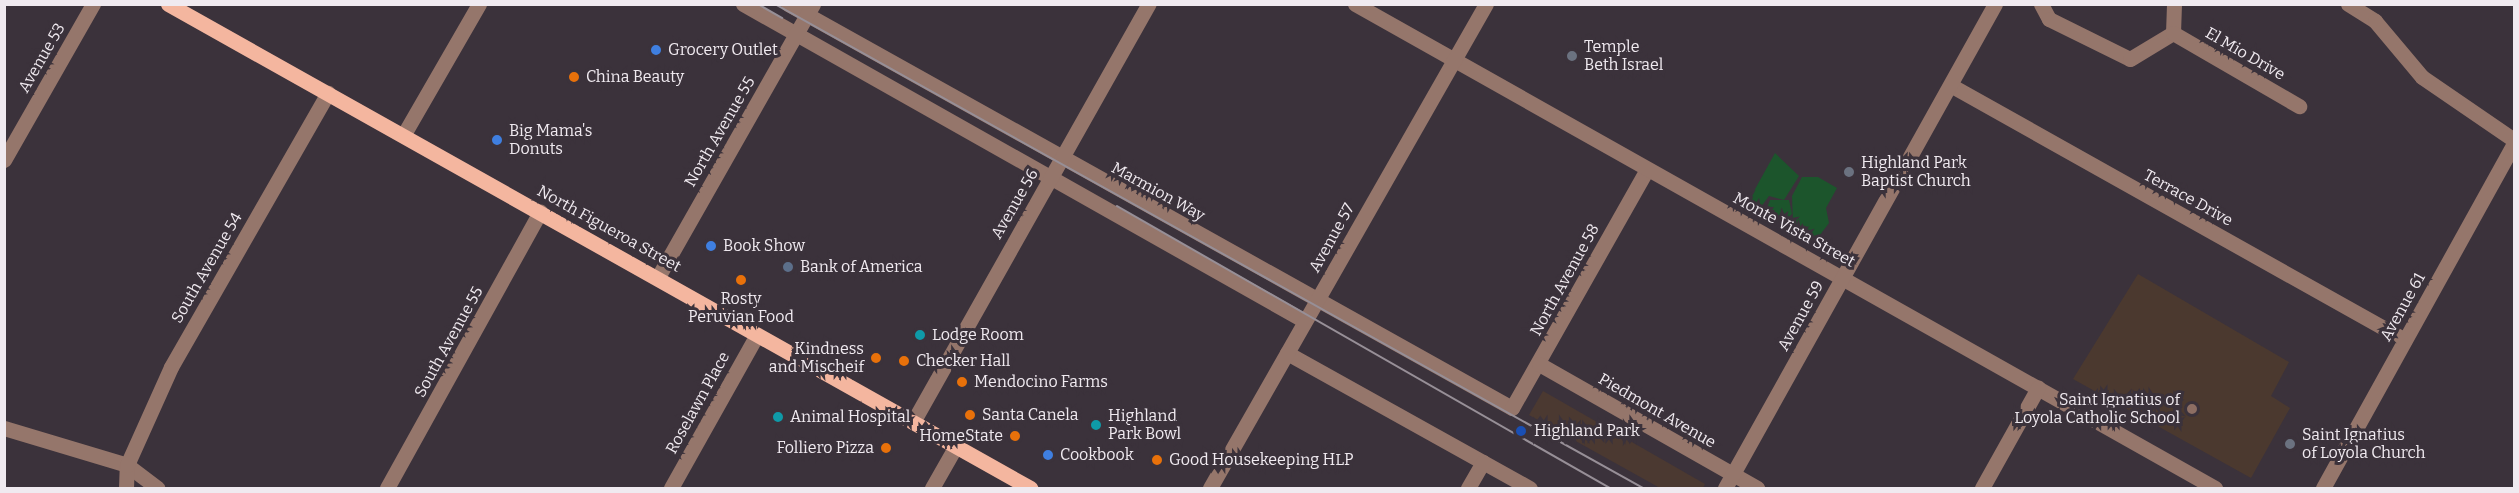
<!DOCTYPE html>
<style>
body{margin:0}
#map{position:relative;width:2519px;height:493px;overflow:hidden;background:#3b323b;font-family:Bitter,serif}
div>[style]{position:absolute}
.industrial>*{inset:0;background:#4b3931}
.education>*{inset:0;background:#4b392f}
.green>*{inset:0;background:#1c552c}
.minor>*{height:15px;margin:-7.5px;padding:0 7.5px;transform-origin:7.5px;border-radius:7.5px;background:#95766b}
.major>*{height:15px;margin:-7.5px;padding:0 7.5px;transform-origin:7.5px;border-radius:7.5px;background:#f4b69f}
.tram>*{height:1.5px;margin:-0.75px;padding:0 0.75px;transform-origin:0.75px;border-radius:0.75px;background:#978f97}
.dots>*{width:16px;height:16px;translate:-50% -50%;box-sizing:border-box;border:3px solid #3b323b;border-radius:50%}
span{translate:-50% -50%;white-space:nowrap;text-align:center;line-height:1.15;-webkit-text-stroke:6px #3b323b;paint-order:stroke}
.poi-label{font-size:16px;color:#f0eaf0}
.left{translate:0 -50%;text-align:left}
.right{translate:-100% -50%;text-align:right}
.street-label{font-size:16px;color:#f0eaf0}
.frame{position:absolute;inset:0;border:6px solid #f0eaf0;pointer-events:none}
</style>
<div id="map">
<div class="industrial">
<div style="clip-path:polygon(1543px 391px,1705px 484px,1703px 488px,1660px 488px,1529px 415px)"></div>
</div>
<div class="education">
<div style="clip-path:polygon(2138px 274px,2289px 362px,2271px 396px,2290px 408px,2251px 478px,2073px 379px)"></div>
</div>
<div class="green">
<div style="clip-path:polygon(1775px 153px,1799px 176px,1784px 200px,1769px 196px,1761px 207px,1749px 200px)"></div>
<div style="clip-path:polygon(1802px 177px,1818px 177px,1837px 188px,1826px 208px,1829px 223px,1817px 239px,1793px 225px,1792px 196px)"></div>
<div style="clip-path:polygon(1770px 200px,1789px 200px,1792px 214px,1786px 221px,1766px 210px)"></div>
</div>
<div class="minor">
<div style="left:743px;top:4px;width:645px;rotate:29.43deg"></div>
<div style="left:788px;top:4px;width:829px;rotate:29.16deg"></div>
<div style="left:1512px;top:408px;width:274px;rotate:-60.5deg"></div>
<div style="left:1355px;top:4px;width:987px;rotate:29.37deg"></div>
<div style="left:2041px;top:4px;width:17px;rotate:62deg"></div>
<div style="left:2049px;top:19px;width:90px;rotate:26.3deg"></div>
<div style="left:2130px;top:59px;width:50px;rotate:-31.2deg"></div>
<div style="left:2173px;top:33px;width:29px;rotate:-88deg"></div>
<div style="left:2348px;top:4px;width:32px;rotate:32deg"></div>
<div style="left:2375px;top:21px;width:73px;rotate:50deg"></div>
<div style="left:2422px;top:77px;width:112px;rotate:34.4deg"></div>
<div style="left:2173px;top:33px;width:146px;rotate:30.1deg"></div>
<div style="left:1952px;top:86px;width:519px;rotate:29.28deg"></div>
<div style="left:404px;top:134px;width:150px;rotate:-60deg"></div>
<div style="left:4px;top:160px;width:180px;rotate:-60.3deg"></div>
<div style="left:658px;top:277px;width:314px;rotate:-60.4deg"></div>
<div style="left:1287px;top:353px;width:278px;rotate:29.1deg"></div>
<div style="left:1539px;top:364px;width:251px;rotate:29.6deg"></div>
<div style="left:913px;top:422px;width:480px;rotate:-60.6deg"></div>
<div style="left:4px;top:428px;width:128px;rotate:16.7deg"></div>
<div style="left:127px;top:465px;width:38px;rotate:37deg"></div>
<div style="left:126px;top:488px;width:23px;rotate:-88deg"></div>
<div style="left:127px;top:465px;width:107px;rotate:-65.8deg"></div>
<div style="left:171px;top:367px;width:316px;rotate:-60.2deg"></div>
<div style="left:387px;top:488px;width:316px;rotate:-61deg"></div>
<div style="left:671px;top:488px;width:176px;rotate:-60.7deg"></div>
<div style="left:932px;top:488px;width:48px;rotate:-60.3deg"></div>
<div style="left:1210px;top:488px;width:557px;rotate:-60.31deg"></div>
<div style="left:1468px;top:488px;width:30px;rotate:-60deg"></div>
<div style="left:1725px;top:488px;width:554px;rotate:-60.84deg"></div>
<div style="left:1982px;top:488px;width:115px;rotate:-60.8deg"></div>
<div style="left:2323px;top:488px;width:394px;rotate:-61deg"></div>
</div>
<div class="major">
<div style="left:168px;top:4px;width:989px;rotate:29.31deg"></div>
</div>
<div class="tram">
<div style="left:758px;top:4px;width:28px;rotate:30deg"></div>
<div style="left:775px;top:4px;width:994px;rotate:29.14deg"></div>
<div style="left:1117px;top:206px;width:568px;rotate:29.77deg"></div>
</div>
<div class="dots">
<div style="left:656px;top:50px;background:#3f7fe0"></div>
<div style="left:1572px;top:56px;background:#6b7280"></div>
<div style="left:574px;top:77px;background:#e8710a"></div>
<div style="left:497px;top:140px;background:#3f7fe0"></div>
<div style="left:1849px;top:172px;background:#6b7280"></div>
<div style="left:711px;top:246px;background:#3f7fe0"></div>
<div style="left:788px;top:267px;background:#5c6f8a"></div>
<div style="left:741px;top:280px;background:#e8710a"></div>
<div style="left:920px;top:335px;background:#0f9aa8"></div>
<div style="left:876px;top:358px;background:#e8710a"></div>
<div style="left:904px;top:361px;background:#e8710a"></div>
<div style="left:962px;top:382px;background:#e8710a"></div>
<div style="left:2192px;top:409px;background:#8d6e63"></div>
<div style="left:970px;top:415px;background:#e8710a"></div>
<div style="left:778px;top:417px;background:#0f9aa8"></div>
<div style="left:1096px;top:425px;background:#0f9aa8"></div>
<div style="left:1521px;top:431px;background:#1a4fb4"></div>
<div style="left:1015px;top:436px;background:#e8710a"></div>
<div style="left:2290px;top:444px;background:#6b7280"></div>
<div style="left:886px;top:448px;background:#e8710a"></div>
<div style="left:1048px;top:455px;background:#3f7fe0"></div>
<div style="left:1157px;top:460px;background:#e8710a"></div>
</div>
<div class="poi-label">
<span class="left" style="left:1584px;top:56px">Temple<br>Beth Israel</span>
<span class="left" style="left:668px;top:50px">Grocery Outlet</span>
<span class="left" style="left:586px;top:77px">China Beauty</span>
<span class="left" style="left:509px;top:140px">Big Mama's<br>Donuts</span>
<span class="left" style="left:1861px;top:172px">Highland Park<br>Baptist Church</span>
<span class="left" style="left:723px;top:246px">Book Show</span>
<span class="left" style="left:800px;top:267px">Bank of America</span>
<span style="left:741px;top:308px">Rosty<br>Peruvian Food</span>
<span class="left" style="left:932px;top:335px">Lodge Room</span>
<span class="right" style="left:864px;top:358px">Kindness<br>and Mischeif</span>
<span class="left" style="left:916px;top:361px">Checker Hall</span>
<span class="left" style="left:974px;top:382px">Mendocino Farms</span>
<span class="right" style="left:2180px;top:409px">Saint Ignatius of<br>Loyola Catholic School</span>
<span class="left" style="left:982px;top:415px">Santa Canela</span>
<span class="left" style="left:1108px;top:425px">Highland<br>Park Bowl</span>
<span class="left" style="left:790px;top:417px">Animal Hospital</span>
<span class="left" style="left:1534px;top:431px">Highland Park</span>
<span class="left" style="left:2302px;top:444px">Saint Ignatius<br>of Loyola Church</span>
<span class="right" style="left:1003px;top:436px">HomeState</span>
<span class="right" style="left:874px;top:448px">Folliero Pizza</span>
<span class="left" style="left:1060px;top:455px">Cookbook</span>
<span class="left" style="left:1169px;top:460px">Good Housekeeping HLP</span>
</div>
<div class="street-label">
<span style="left:2245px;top:54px;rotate:30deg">El Mio Drive</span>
<span style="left:42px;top:58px;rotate:-60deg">Avenue 53</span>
<span style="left:720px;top:132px;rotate:-60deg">North Avenue 55</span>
<span style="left:1158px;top:192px;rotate:29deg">Marmion Way</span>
<span style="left:2188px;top:198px;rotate:29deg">Terrace Drive</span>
<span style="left:1015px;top:204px;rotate:-60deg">Avenue 56</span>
<span style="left:609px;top:229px;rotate:29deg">North Figueroa Street</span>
<span style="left:1794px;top:230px;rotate:29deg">Monte Vista Street</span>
<span style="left:1332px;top:238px;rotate:-61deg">Avenue 57</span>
<span style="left:207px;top:268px;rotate:-60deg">South Avenue 54</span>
<span style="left:1565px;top:280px;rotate:-61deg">North Avenue 58</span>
<span style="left:2403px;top:307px;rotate:-61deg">Avenue 61</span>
<span style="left:1801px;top:316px;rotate:-61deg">Avenue 59</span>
<span style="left:449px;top:342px;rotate:-61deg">South Avenue 55</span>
<span style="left:698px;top:403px;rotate:-61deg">Roselawn Place</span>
<span style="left:1657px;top:411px;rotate:30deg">Piedmont Avenue</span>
</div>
<div class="frame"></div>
</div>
